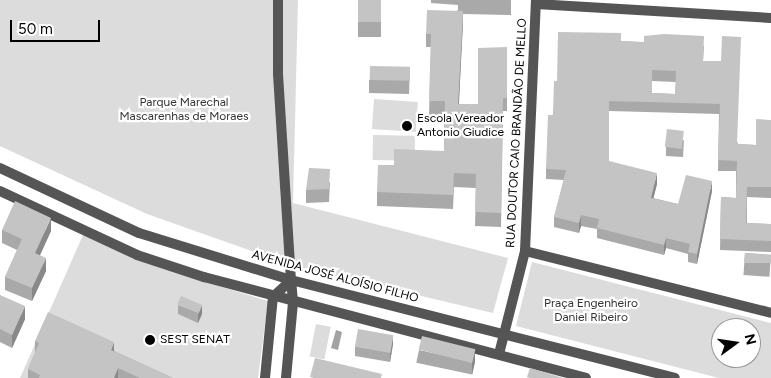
<!DOCTYPE html>
<meta charset="utf-8">
<style>
body{margin:0}
#map{position:relative;width:771px;height:378px;overflow:hidden;background:#fff;font-family:Figtree,sans-serif}
div>[style]{position:absolute}
.green>*{inset:0;background:#dcdcdc;transform-origin:0 0}
.water>*{inset:0;background:#a3a3a3}
.pedestrian>*{height:10px;margin:-5px;padding:0 5px;transform-origin:5px;border-radius:5px;background:#555}
.minor>*{height:10px;margin:-5px;padding:0 5px;transform-origin:5px;border-radius:5px;background:#555}
.tertiary>*{height:10px;margin:-5px;padding:0 5px;transform-origin:5px;border-radius:5px;background:#555}
.wall>*{inset:0;background:#a9a9a9;transform-origin:0 0}
.shaded-wall>*{inset:0;background:#898989}
.building>*{inset:0;background:#c4c4c4;transform-origin:0 0}
.dots>*{width:14px;height:14px;translate:-50% -50%;box-sizing:border-box;border:2px solid #fff;border-radius:50%}
span{translate:-50% -50%;white-space:nowrap;text-align:center;line-height:1.15;-webkit-text-stroke:4.5px #fff;paint-order:stroke}
.park-label{font-size:12px;color:#333}
.poi-label{font-size:12px;color:#000}
.left{translate:0 -50%;text-align:left}
.street-label{font-size:12px;color:#000}
.north{position:absolute;left:711px;top:318px;width:50px;height:50px;box-sizing:border-box;background:#fff;border:1px solid #999;border-radius:50%;rotate:76deg;font-size:14px;font-weight:700;line-height:20px;text-align:center;color:#000}
.north::after{content:'';display:block;margin:auto;width:18px;height:22px;background:#000;clip-path:polygon(50% 0,100% 100%,50% 72%,0 100%)}
.scale{position:absolute;left:10px;top:20px;width:90px;height:22px;box-sizing:border-box;border:2px solid #000;border-top:0;padding-left:6px;font-size:15px;line-height:18px;white-space:nowrap;color:#000;-webkit-text-stroke:4px #fff;paint-order:stroke}
</style>
<div id="map">
<div class="green">
<div style="clip-path:polygon(0 0,298px 0,293px 203px,508px 258px,493px 313px,291px 265px,147px 214px,0 146px)"></div>
<div style="left:374px;top:99px;width:44px;height:30px;rotate:4deg"></div>
<div style="left:373px;top:135px;width:42px;height:25px;rotate:1deg"></div>
<div style="clip-path:polygon(83px 235px,202px 281px,268px 301px,258px 378px,20px 378px)"></div>
<div style="clip-path:polygon(evenodd,532px 262px,771px 323px,771px 378px,719px 378px,516px 326px,532px 262px,721px 328px,751px 328px,751px 358px,721px 358px,721px 328px)"></div>
<div style="left:316px;top:324px;width:15px;height:33px;rotate:11deg"></div>
</div>
<div class="water">
<div style="clip-path:polygon(336px 330px,342px 332px,338px 350px,331px 348px)"></div>
</div>
<div class="pedestrian">
<div style="left:278px;top:0;width:74px;rotate:90deg"></div>
<div style="left:278px;top:74px;width:206px;rotate:86.4deg"></div>
</div>
<div class="minor">
<div style="left:536px;top:4px;width:235px;rotate:3.4deg"></div>
<div style="left:525px;top:251px;width:254px;rotate:14.1deg"></div>
<div style="left:499px;top:354px;width:106px;rotate:-75.8deg"></div>
<div style="left:525px;top:251px;width:251px;rotate:-87.5deg"></div>
</div>
<div class="tertiary">
<div style="left:0;top:168px;width:153px;rotate:25.1deg"></div>
<div style="left:139px;top:233px;width:159px;rotate:17.2deg"></div>
<div style="left:291px;top:280px;width:396px;rotate:14.3deg"></div>
<div style="left:0;top:191px;width:151px;rotate:25deg"></div>
<div style="left:137px;top:255px;width:71px;rotate:18.2deg"></div>
<div style="left:204px;top:277px;width:395px;rotate:14.8deg"></div>
<div style="left:265px;top:378px;width:81px;rotate:-84.4deg"></div>
<div style="left:273px;top:297px;width:25px;rotate:-43deg"></div>
<div style="left:286px;top:378px;width:76px;rotate:-84.7deg"></div>
<div style="left:293px;top:302px;width:22px;rotate:-95deg"></div>
</div>
<div class="wall">
<div style="left:358px;top:0;width:23px;height:37px"></div>
<div style="clip-path:polygon(431px 0,511px 0,511px 15px,463px 14px,459px 104px,478px 104px,507px 47px,507px 111px,503px 111px,501px 227px,475px 226px,476px 188px,454px 187px,453px 209px,377px 206px,377px 192px,394px 165px,444px 151px,444px 115px,429px 115px,431px 47px,426px 47px,426px 34px,458px 10px,458px 5px,431px 3px)"></div>
<div style="clip-path:polygon(evenodd,621px 41px,704px 46px,703px 61px,738px 144px,756px 145px,771px 120px,771px 198px,747px 197px,747px 223px,771px 224px,771px 252px,720px 250px,721px 197px,736px 198px,736px 171px,718px 171px,719px 114px,609px 111px,609px 161px,657px 184px,653px 198px,678px 204px,712px 191px,697px 264px,688px 262px,688px 254px,666px 248px,664px 255px,597px 238px,597px 229px,581px 226px,579px 233px,554px 227px,554px 217px,564px 180px,546px 179px,546px 169px,557px 81px,621px 41px,652px 81px,676px 82px,675px 94px,652px 93px,652px 81px)"></div>
<div style="clip-path:polygon(410px 67px,409px 94px,369px 93px,369px 80px)"></div>
<div style="clip-path:polygon(684px 140px,683px 157px,666px 156px,666px 147px)"></div>
<div style="clip-path:polygon(330px 182px,329px 202px,306px 203px,306px 190px)"></div>
<div style="clip-path:polygon(2px 230px,51px 231px,40px 255px,46px 271px,32px 301px,5px 290px,5px 277px,17px 250px,2px 243px)"></div>
<div style="left:745px;top:253px;width:26px;height:22px;rotate:4deg"></div>
<div style="clip-path:polygon(0 295px,25px 319px,12px 348px,0 342px)"></div>
<div style="clip-path:polygon(178px 305px,202px 314px,198px 323px,178px 314px)"></div>
<div style="clip-path:polygon(35px 341px,114px 351px,173px 378px,28px 378px,28px 369px,35px 353px)"></div>
<div style="clip-path:polygon(393px 344px,390px 362px,355px 356px,355px 347px)"></div>
<div style="left:419px;top:350px;width:57px;height:13px;rotate:12deg"></div>
</div>
<div class="shaded-wall">
<div style="clip-path:polygon(463px 11px,463px 24px,458px 118px,458px 104px)"></div>
<div style="clip-path:polygon(657px 173px,657px 184px,651px 208px,651px 198px)"></div>
<div style="clip-path:polygon(712px 181px,712px 191px,697px 264px,697px 254px)"></div>
<div style="clip-path:polygon(581px 215px,581px 226px,579px 233px,579px 223px)"></div>
<div style="clip-path:polygon(51px 218px,51px 231px,35px 266px,35px 253px)"></div>
<div style="clip-path:polygon(666px 238px,666px 248px,664px 255px,664px 245px)"></div>
<div style="clip-path:polygon(46px 258px,46px 271px,32px 301px,32px 288px)"></div>
<div style="clip-path:polygon(202px 305px,202px 314px,198px 323px,198px 314px)"></div>
<div style="clip-path:polygon(25px 306px,25px 319px,12px 348px,12px 335px)"></div>
<div style="clip-path:polygon(393px 335px,393px 344px,390px 362px,390px 353px)"></div>
<div style="clip-path:polygon(114px 342px,114px 359px,111px 350px)"></div>
<div style="clip-path:polygon(475px 349px,475px 362px,472px 375px,472px 362px)"></div>
<div style="clip-path:polygon(118px 368px,118px 378px,114px 378px)"></div>
</div>
<div class="building">
<div style="left:358px;top:0;width:23px;height:22px"></div>
<div style="clip-path:polygon(427px 10px,463px 11px,458px 104px,478px 104px,478px 48px,507px 47px,507px 98px,503px 98px,501px 213px,475px 212px,476px 174px,454px 173px,453px 195px,377px 192px,378px 165px,394px 165px,394px 149px,444px 151px,445px 101px,429px 101px,431px 34px,426px 34px)"></div>
<div style="clip-path:polygon(evenodd,558px 32px,621px 33px,621px 41px,644px 42px,644px 36px,664px 34px,704px 36px,703px 61px,721px 61px,722px 36px,741px 37px,737px 144px,756px 145px,756px 119px,771px 120px,771px 187px,747px 187px,746px 223px,771px 224px,771px 241px,720px 239px,721px 197px,736px 198px,737px 161px,718px 160px,720px 104px,609px 101px,609px 161px,657px 173px,651px 198px,678px 204px,686px 175px,712px 181px,697px 254px,688px 252px,690px 244px,666px 238px,664px 245px,597px 228px,599px 219px,581px 215px,579px 223px,554px 217px,566px 170px,546px 169px,548px 115px,553px 115px,554px 81px,557px 81px,558px 32px,652px 70px,676px 71px,675px 94px,652px 93px,652px 70px)"></div>
<div style="left:370px;top:66px;width:40px;height:14px;rotate:1deg"></div>
<div style="left:667px;top:129px;width:17px;height:18px;rotate:7deg"></div>
<div style="clip-path:polygon(309px 168px,330px 169px,329px 189px,306px 190px)"></div>
<div style="clip-path:polygon(15px 201px,51px 218px,35px 253px,46px 258px,32px 288px,5px 277px,22px 239px,2px 230px)"></div>
<div style="clip-path:polygon(745px 253px,771px 255px,771px 263px,744px 263px)"></div>
<div style="clip-path:polygon(0 295px,25px 306px,12px 335px,0 329px)"></div>
<div style="left:181px;top:296px;width:23px;height:9px;rotate:23deg"></div>
<div style="clip-path:polygon(48px 312px,114px 342px,111px 350px,173px 378px,140px 378px,118px 368px,114px 378px,39px 378px,40px 375px,28px 369px,39px 343px,35px 341px)"></div>
<div style="left:358px;top:329px;width:36px;height:18px;rotate:10deg"></div>
<div style="left:422px;top:336px;width:55px;height:14px;rotate:14deg"></div>
<div style="clip-path:polygon(315px 358px,382px 374px,381px 378px,314px 378px,310px 377px)"></div>
<div style="clip-path:polygon(530px 368px,563px 378px,530px 378px,527px 377px)"></div>
</div>
<div class="dots">
<div style="left:407px;top:126px;background:#000"></div>
<div style="left:150px;top:340px;background:#000"></div>
</div>
<div class="park-label">
<span style="left:184px;top:110px">Parque Marechal<br>Mascarenhas de Moraes</span>
<span style="left:591px;top:311px">Praça Engenheiro<br>Daniel Ribeiro</span>
</div>
<div class="poi-label">
<span class="left" style="left:417px;top:126px">Escola Vereador<br>Antonio Giudice</span>
<span class="left" style="left:160px;top:340px">SEST SENAT</span>
</div>
<div class="street-label">
<span style="left:517px;top:133px;rotate:-87deg">RUA DOUTOR CAIO BRANDÃO DE MELLO</span>
<span style="left:335px;top:277px;rotate:15deg">AVENIDA JOSÉ ALOÍSIO FILHO</span>
</div>
<div class="north">N</div>
<div class="scale">50 m</div>
</div>
